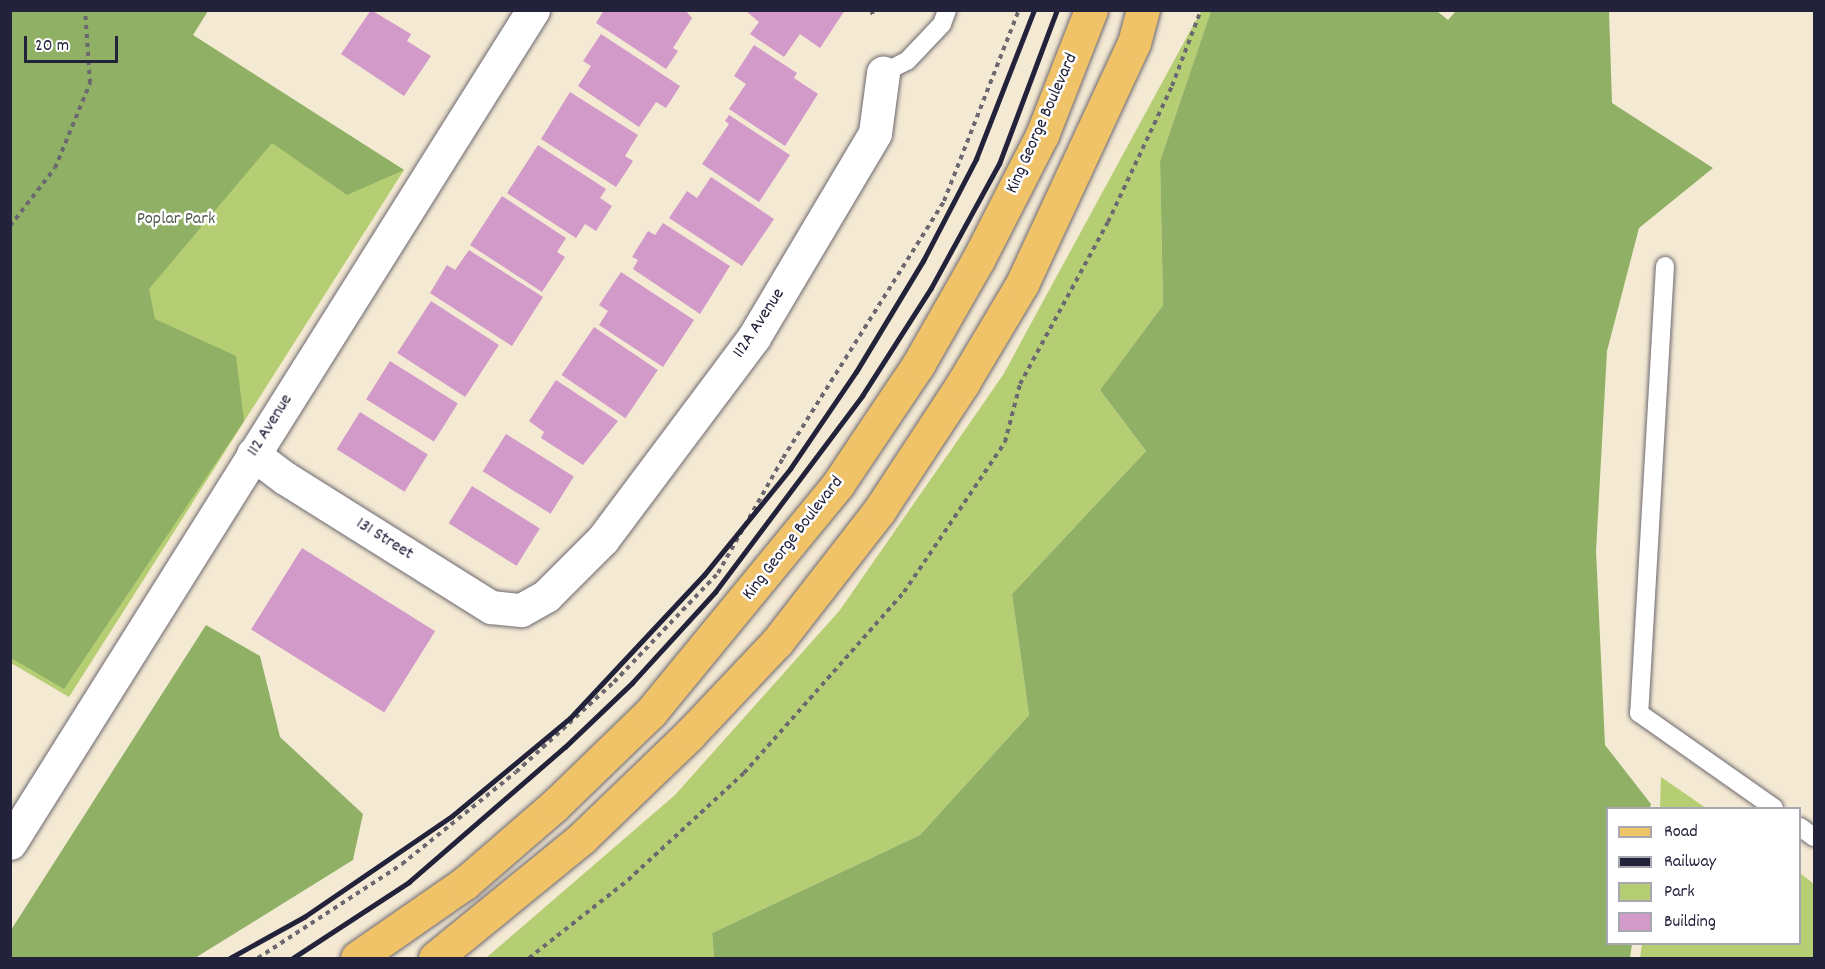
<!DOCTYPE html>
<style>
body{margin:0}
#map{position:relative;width:1825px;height:969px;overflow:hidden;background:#f4e9d3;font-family:Dekko,sans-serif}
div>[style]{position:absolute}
.green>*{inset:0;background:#b5ce73}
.forest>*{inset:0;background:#90b165}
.building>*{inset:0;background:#d29ac9;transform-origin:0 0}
.path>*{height:4px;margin-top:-2px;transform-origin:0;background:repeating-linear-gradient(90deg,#6c6870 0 4.5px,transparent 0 9px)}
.roads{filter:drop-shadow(0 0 2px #6c6870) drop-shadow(0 0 2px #6c6870)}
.service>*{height:18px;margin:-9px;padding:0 9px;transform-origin:9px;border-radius:9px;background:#fff}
.minor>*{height:33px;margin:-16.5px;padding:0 16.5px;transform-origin:16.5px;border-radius:16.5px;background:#fff}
.primary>*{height:33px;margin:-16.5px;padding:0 16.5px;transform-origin:16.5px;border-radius:16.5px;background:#f0c369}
.rail>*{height:4.5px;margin:-2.25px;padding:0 2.25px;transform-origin:2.25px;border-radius:2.25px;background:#22223b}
span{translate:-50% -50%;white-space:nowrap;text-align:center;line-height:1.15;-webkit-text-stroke:5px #fff;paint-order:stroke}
.street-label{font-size:18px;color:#22223b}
.park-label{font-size:18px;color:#555e4f}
.frame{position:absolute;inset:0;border:12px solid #22223b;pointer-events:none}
.legend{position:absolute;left:1606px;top:807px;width:195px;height:138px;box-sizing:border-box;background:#fff;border:2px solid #a7a7b1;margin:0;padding:8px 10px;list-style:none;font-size:18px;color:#22223b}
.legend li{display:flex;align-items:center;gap:12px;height:30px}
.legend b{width:30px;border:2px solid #a7a7b1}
.scale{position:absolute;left:24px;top:36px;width:94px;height:27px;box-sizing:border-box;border:3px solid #22223b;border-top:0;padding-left:8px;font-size:18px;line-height:21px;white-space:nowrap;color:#22223b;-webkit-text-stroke:4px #fff;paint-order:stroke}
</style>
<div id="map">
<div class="green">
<div style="clip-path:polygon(11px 11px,154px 11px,404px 170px,69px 697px,11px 663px)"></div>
<div style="clip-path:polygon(1201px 11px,1211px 11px,1160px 161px,1163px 305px,1100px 390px,1146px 451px,1012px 594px,1029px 715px,920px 835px,712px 933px,714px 958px,486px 958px,675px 795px,840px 610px,1003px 375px)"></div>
<div style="clip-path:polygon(1661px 777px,1706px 808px,1660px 808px)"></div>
<div style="clip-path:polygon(1800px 873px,1814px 884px,1814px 958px,1640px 958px,1642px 944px,1800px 944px)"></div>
</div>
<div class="forest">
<div style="clip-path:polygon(11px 10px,208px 11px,193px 35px,404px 170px,347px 195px,272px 143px,149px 289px,155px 319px,236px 356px,244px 421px,64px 689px,11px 658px)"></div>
<div style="clip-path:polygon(1437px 11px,1448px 20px,1456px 11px,1609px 11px,1612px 103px,1713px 168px,1639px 228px,1607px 351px,1596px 551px,1605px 745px,1651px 804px,1650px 808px,1608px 808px,1608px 944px,1632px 944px,1630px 958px,714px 958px,712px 933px,920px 835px,1029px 715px,1012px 594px,1146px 451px,1100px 390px,1163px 305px,1160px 161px,1211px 11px)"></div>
<div style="clip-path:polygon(206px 625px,260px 656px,280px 737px,363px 814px,353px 860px,195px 958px,11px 958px,11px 930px)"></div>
</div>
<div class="building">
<div style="clip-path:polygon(371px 10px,411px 34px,407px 41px,431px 56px,404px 96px,341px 54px)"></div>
<div style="clip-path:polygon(604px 10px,685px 10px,692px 18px,673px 48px,678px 51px,666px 69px,596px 23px)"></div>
<div style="clip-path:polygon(745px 10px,845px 10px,820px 48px,800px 34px,784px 57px,750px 34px,759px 22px)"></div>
<div style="clip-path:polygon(601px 34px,680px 86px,666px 108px,656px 102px,639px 127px,578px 86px,591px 66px,583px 61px)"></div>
<div style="clip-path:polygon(754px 45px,797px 73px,794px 78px,818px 94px,785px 146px,729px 109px,746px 84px,734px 76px)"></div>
<div style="clip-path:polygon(570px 92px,638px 135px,625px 156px,633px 161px,616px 187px,541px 139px)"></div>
<div style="clip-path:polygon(729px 115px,790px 155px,759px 202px,702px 164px,729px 124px,725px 121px)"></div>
<div style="clip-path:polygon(538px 145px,606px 189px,600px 198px,612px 206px,596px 231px,585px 224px,576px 238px,507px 193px)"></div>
<div style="clip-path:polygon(711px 177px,774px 219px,742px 266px,669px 218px,687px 191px,697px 198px)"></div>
<div style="clip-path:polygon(502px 196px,566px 238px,557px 252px,565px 257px,542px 292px,470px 245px)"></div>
<div style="clip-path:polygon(663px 223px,730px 266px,700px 314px,633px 269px,638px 260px,632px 257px,648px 231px,655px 235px)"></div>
<div style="clip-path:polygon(469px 250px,543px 297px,512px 346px,430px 293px,447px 265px,455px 270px)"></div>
<div style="clip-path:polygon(621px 272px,694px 320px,663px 367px,599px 325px,608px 311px,599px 305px)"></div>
<div style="left:431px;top:301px;width:81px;height:62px;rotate:33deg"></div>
<div style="left:594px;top:327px;width:77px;height:58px;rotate:34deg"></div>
<div style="left:390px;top:361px;width:80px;height:45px;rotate:32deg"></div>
<div style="clip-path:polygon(556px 380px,618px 421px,583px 465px,541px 438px,544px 432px,529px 421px)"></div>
<div style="left:360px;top:412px;width:80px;height:44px;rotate:32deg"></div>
<div style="left:506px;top:434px;width:80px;height:44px;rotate:32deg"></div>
<div style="left:472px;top:486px;width:80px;height:44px;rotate:32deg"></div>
<div style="left:302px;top:548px;width:157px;height:96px;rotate:32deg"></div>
</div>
<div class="path">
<div style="left:872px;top:10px;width:8px;rotate:83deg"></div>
<div style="left:10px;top:226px;width:73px;rotate:-52.2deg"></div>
<div style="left:55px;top:168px;width:92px;rotate:-67.6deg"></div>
<div style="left:90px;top:83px;width:73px;rotate:-93.9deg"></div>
<div style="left:258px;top:958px;width:172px;rotate:-33.1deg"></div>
<div style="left:402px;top:864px;width:146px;rotate:-38.9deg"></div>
<div style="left:516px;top:772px;width:133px;rotate:-42.6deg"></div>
<div style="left:614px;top:682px;width:151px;rotate:-46.3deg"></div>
<div style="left:718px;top:573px;width:132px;rotate:-60.5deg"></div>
<div style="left:783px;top:458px;width:303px;rotate:-57.9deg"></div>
<div style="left:944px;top:201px;width:205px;rotate:-68.6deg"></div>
<div style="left:529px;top:958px;width:126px;rotate:-38.2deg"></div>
<div style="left:628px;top:880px;width:158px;rotate:-42.7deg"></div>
<div style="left:744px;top:773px;width:242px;rotate:-48.5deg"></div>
<div style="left:904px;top:592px;width:181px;rotate:-56deg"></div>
<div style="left:1005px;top:442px;width:60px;rotate:-75.5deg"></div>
<div style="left:1020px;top:384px;width:184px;rotate:-61.5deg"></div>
<div style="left:1108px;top:222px;width:150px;rotate:-64.8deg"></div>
<div style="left:1172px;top:86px;width:81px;rotate:-69.1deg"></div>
</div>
<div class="roads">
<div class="service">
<div style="left:883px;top:73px;width:27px;rotate:-27deg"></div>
<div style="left:907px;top:61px;width:51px;rotate:-46.6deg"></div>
<div style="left:942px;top:24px;width:15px;rotate:-70deg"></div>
<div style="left:1665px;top:266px;width:448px;rotate:93.3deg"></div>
<div style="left:1639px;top:713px;width:165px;rotate:35.1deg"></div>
<div style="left:1800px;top:827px;width:17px;rotate:36deg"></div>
</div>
<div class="minor">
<div style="left:253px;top:454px;width:40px;rotate:37deg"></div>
<div style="left:285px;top:478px;width:243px;rotate:32.1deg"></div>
<div style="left:491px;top:607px;width:30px;rotate:6deg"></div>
<div style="left:521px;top:610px;width:29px;rotate:-29deg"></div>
<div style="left:546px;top:596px;width:81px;rotate:-45deg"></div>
<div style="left:603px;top:539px;width:252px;rotate:-53.2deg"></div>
<div style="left:754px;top:337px;width:237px;rotate:-59.3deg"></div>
<div style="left:875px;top:133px;width:61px;rotate:-82.4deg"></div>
<div style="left:10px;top:843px;width:984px;rotate:-57.88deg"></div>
</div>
<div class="primary">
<div style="left:357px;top:958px;width:131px;rotate:-34.8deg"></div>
<div style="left:465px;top:883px;width:118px;rotate:-40.9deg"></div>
<div style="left:554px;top:806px;width:135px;rotate:-44.1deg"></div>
<div style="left:651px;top:712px;width:295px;rotate:-50.6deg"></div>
<div style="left:838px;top:484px;width:143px;rotate:-56.1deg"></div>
<div style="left:918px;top:365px;width:121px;rotate:-60.3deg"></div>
<div style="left:978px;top:260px;width:140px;rotate:-62.9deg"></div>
<div style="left:1042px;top:135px;width:134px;rotate:-68.6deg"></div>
<div style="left:435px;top:958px;width:190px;rotate:-39.2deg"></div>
<div style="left:582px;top:838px;width:149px;rotate:-43.9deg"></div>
<div style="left:689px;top:735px;width:128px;rotate:-46.6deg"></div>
<div style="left:777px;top:642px;width:166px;rotate:-52.1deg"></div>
<div style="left:879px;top:511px;width:153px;rotate:-56.7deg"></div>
<div style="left:963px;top:383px;width:115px;rotate:-59.2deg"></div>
<div style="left:1022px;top:284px;width:266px;rotate:-65.1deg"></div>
<div style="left:1134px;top:43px;width:34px;rotate:-75deg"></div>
</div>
</div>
<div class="rail">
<div style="left:230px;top:958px;width:85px;rotate:-29deg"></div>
<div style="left:304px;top:917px;width:179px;rotate:-34.3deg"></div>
<div style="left:452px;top:816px;width:153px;rotate:-39.7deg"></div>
<div style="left:570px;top:718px;width:196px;rotate:-46.9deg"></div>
<div style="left:704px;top:575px;width:136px;rotate:-50.9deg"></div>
<div style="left:790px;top:469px;width:117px;rotate:-55.8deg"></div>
<div style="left:856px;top:372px;width:130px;rotate:-58.9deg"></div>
<div style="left:923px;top:261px;width:115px;rotate:-62.5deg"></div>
<div style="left:976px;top:159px;width:160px;rotate:-68.7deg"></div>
<div style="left:293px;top:958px;width:139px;rotate:-33.2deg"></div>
<div style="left:409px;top:882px;width:206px;rotate:-40.9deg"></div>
<div style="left:565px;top:747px;width:93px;rotate:-43.7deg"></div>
<div style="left:632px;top:683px;width:123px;rotate:-47.6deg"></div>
<div style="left:715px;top:592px;width:245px;rotate:-53.1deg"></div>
<div style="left:862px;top:396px;width:128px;rotate:-57.4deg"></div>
<div style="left:931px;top:288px;width:141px;rotate:-61.3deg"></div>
<div style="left:999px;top:164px;width:165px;rotate:-69.4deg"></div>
</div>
<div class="street-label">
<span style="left:1043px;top:124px;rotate:-66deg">King George Boulevard</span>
<span style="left:760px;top:324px;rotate:-57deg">112A Avenue</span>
<span style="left:271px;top:426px;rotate:-58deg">112 Avenue</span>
<span style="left:794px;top:539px;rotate:-52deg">King George Boulevard</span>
<span style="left:384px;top:540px;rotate:32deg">131 Street</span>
</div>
<div class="park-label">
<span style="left:176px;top:220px">Poplar Park</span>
</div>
<div class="frame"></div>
<ul class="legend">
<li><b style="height:8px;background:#f0c369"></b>Road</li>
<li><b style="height:8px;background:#22223b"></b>Railway</li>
<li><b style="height:16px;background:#b5ce73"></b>Park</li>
<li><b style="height:16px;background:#d29ac9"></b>Building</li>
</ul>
<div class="scale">20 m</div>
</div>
